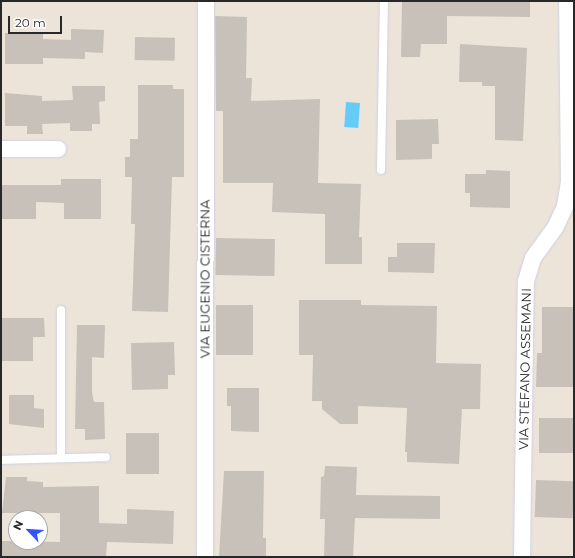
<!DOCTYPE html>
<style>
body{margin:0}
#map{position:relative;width:575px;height:558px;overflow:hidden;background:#ece4d9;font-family:Montserrat,sans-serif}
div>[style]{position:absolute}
.water>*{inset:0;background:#64ccf6;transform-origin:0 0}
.building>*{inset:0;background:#c7c1b9;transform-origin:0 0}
.roads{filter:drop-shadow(0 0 1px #ced1e3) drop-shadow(0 0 1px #ced1e3)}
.service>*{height:8px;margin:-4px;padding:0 4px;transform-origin:4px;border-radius:4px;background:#fff}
.minor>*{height:16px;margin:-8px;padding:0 8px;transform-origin:8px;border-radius:8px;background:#fff}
span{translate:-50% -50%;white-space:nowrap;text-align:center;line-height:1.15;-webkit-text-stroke:4px #fff;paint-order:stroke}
.street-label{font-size:13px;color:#282828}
.frame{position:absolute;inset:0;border:2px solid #282828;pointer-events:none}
.north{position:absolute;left:8px;top:510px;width:40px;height:40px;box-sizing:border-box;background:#fff;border:1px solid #a9a9a9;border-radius:50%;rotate:295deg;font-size:11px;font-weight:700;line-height:16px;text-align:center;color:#282828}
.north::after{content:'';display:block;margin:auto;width:14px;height:18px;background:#35f;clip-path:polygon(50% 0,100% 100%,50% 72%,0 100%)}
.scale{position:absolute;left:8px;top:16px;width:54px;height:18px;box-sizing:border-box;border:2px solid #282828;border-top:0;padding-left:5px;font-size:12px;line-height:14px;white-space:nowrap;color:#282828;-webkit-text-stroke:3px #fff;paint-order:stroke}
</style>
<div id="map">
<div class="water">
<div style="left:346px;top:102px;width:14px;height:25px;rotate:4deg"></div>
</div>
<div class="building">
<div style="clip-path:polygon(402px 1px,530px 1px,530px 17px,447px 16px,447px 44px,421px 44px,420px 57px,401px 57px)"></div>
<div style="clip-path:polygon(215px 16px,247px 17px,246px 78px,252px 78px,251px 101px,320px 99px,318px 183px,361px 184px,359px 237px,362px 237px,362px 264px,325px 264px,325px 214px,272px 212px,273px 183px,223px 183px,223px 111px,216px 111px)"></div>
<div style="clip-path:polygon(71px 29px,104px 30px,103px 53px,85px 52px,85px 59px,43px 58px,43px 64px,5px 64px,5px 33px,43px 33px,43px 39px,71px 40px)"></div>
<div style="left:135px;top:37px;width:40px;height:23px;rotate:1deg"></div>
<div style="clip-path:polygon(460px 44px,527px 48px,523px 141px,495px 140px,495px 86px,482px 86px,482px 82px,459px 82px)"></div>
<div style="clip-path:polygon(138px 85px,173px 85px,173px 89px,184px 89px,184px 177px,172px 177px,168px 312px,132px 311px,135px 224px,131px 224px,132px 177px,125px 177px,125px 157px,130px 157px,130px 139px,138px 139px)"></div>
<div style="clip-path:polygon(72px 86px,105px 86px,105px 101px,99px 102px,100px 124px,92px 124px,92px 131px,70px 131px,70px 123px,42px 124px,43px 134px,27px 134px,27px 126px,5px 126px,5px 93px,42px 96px,42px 101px,73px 100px)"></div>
<div style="clip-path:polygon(438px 119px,439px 144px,432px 144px,432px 159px,396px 160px,396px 120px)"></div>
<div style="clip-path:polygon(486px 170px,510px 171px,510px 208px,470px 207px,470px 193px,465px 193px,465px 174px,486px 174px)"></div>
<div style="clip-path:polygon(61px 179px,101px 179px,101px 219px,64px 219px,64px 203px,36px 202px,36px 219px,1px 219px,1px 185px,61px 185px)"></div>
<div style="left:216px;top:238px;width:59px;height:37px;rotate:1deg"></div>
<div style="clip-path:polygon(397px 243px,435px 243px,434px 273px,388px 272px,388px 257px,397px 257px)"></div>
<div style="clip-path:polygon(299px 300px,361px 300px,361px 305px,437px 306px,436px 363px,481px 364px,480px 409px,462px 409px,459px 464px,407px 462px,407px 452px,405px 452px,407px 408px,358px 406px,358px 424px,340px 424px,322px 409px,322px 401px,312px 401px,313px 355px,299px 355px)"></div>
<div style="left:216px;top:305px;width:37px;height:50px"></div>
<div style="clip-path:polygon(542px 307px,574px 307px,574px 387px,536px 387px,537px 353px,542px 353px)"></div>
<div style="clip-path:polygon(1px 318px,44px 318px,45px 337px,33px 337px,33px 361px,1px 361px)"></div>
<div style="clip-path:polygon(77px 325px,105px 325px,104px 358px,92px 357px,92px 393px,94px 402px,104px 402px,105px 439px,85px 440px,85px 429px,75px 429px)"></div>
<div style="clip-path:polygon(174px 342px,175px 375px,168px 375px,168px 389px,132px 390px,131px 343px)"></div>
<div style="clip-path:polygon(227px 388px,259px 388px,259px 432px,231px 431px,231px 406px,227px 406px)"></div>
<div style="clip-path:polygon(9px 395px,34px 395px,34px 408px,44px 409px,44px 428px,9px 424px)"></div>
<div style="left:539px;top:418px;width:35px;height:35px"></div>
<div style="left:126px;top:433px;width:33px;height:41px"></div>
<div style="clip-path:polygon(325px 466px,357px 467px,356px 495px,440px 496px,440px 519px,355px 518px,353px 557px,324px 557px,325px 519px,320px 519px,321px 477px,324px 476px)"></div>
<div style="clip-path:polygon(224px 471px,264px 471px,263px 538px,266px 538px,266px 557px,219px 557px)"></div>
<div style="clip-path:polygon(6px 477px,27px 477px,27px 481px,43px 482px,43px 487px,99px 486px,99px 523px,127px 524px,127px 509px,174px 511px,173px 544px,107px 542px,106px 557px,1px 557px,1px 541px,60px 542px,60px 513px,2px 513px)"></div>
<div style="left:536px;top:480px;width:38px;height:37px;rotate:2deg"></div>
</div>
<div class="roads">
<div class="service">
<div style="left:381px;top:170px;width:169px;rotate:-89deg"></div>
<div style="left:61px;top:310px;width:148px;rotate:90deg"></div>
<div style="left:1px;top:460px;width:105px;rotate:-1.6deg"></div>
</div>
<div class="minor">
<div style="left:1px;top:149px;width:57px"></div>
<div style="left:205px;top:557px;width:556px;rotate:-89.9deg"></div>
<div style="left:522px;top:557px;width:276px;rotate:-89.2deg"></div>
<div style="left:526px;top:281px;width:24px;rotate:-73deg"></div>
<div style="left:533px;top:258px;width:39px;rotate:-54deg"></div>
<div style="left:556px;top:226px;width:21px;rotate:-65deg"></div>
<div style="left:565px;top:207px;width:24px;rotate:-81deg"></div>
<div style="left:569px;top:183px;width:182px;rotate:-90.6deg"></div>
</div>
</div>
<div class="street-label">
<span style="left:205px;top:279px;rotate:-90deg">VIA EUGENIO CISTERNA</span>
<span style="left:525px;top:369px;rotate:-89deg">VIA STEFANO ASSEMANI</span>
</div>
<div class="frame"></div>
<div class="north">N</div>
<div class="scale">20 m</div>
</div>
